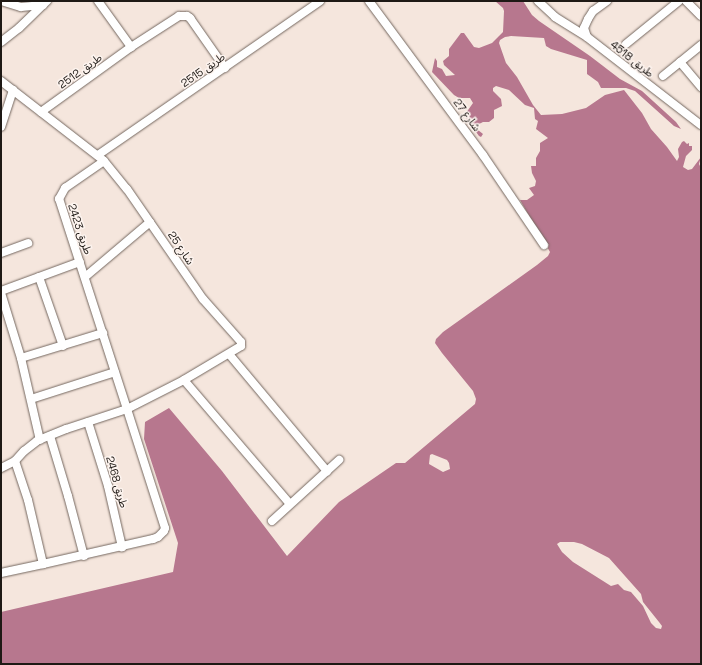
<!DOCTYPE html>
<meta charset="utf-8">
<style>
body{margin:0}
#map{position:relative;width:702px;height:665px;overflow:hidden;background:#f5e6dd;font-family:"Space Grotesk","Noto Sans Arabic",sans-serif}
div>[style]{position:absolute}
.water>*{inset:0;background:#b7778e}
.roads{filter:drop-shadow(0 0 1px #74675f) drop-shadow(0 0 1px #74675f)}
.minor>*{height:8px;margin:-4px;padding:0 4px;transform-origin:4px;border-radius:4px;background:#fff}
span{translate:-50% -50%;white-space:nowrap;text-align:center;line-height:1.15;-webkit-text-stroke:3px #fdf4ef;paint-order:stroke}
.street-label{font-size:11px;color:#1e1915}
.frame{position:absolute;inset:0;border:2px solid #1e1915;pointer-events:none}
</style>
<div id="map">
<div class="water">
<div style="clip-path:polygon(evenodd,481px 1px,523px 1px,532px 15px,539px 21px,590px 56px,620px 79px,642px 91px,676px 122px,681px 129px,674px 126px,635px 91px,626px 88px,601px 88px,598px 82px,587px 74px,587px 60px,551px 49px,546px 46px,544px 38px,511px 36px,505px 37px,500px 40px,499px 43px,506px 63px,517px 77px,533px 105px,541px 115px,562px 114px,586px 108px,605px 95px,624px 90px,642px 113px,651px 129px,667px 147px,677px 161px,679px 157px,678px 149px,682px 142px,684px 141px,687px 144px,689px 143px,689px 146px,692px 146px,692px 150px,686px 156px,683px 167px,688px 170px,692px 169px,701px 157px,699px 164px,701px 168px,701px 664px,1px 664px,1px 612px,173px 572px,178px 543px,144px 439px,145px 422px,169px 408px,222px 471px,287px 556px,339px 502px,396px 463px,405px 463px,475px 404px,476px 399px,473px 391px,442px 353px,435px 343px,436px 339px,443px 332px,537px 265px,548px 256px,550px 252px,520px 200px,527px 200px,534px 195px,529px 188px,535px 186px,536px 181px,532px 173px,531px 166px,536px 166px,536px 158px,540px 151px,540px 143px,548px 138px,536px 129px,538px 121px,535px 119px,534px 108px,525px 105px,509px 90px,496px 86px,493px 88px,493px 91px,501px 99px,502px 106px,494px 110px,494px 118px,489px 122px,483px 122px,477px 125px,478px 130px,483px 134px,481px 137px,479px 136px,466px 118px,466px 113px,473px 103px,470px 98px,459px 98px,454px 95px,432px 72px,435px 58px,437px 61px,437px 67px,442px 69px,446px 76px,455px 75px,444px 65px,443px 61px,449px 56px,449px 49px,461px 33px,464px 33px,474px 47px,479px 48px,492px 43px,503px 32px,504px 11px,503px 8px,495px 1px,485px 2px,481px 1px,432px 454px,447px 460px,449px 463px,450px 469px,443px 472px,429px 464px,430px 455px,432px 454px,481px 1px,560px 542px,574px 542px,582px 544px,609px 558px,641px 594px,643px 602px,659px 622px,662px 626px,661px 629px,656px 628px,651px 623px,643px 606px,631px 592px,624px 590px,618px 584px,611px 586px,573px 562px,562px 552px,557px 544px,560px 542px)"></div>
</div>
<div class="roads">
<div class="minor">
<div style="left:1px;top:1px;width:21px;rotate:17deg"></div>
<div style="left:21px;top:7px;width:22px;rotate:-5deg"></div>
<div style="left:98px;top:1px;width:57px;rotate:54.3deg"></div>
<div style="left:369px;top:1px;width:192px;rotate:53.5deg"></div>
<div style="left:483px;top:155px;width:109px;rotate:55.9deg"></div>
<div style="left:538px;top:1px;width:23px;rotate:43deg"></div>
<div style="left:555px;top:17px;width:38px;rotate:32deg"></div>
<div style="left:607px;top:1px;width:17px;rotate:144deg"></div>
<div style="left:593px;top:11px;width:9px;rotate:122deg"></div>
<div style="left:588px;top:19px;width:10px;rotate:114deg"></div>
<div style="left:584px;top:28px;width:9px;rotate:72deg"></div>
<div style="left:587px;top:37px;width:144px;rotate:37.7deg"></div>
<div style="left:686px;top:1px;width:21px;rotate:45deg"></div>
<div style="left:1px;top:42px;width:23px;rotate:-38deg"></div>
<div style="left:19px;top:28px;width:39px;rotate:-44deg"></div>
<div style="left:626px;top:44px;width:68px;rotate:-39.1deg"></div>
<div style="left:680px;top:62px;width:33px;rotate:50deg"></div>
<div style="left:663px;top:76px;width:49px;rotate:-39.2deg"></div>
<div style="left:1px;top:81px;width:130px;rotate:37.8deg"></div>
<div style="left:104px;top:161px;width:36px;rotate:51deg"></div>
<div style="left:127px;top:189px;width:134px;rotate:55.4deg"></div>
<div style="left:203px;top:299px;width:57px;rotate:48.5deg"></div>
<div style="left:241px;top:342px;width:4px;rotate:90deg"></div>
<div style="left:241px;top:346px;width:66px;rotate:149.2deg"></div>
<div style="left:184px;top:380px;width:64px;rotate:153deg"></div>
<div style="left:127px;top:409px;width:64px;rotate:161.8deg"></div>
<div style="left:66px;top:429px;width:31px;rotate:158deg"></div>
<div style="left:37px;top:441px;width:16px;rotate:142deg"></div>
<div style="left:24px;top:451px;width:13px;rotate:132deg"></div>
<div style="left:15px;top:461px;width:16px;rotate:153deg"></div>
<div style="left:41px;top:112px;width:111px;rotate:-35.8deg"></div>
<div style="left:131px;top:47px;width:57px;rotate:-32.9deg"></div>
<div style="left:179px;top:16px;width:8px"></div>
<div style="left:187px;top:16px;width:4px;rotate:34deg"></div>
<div style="left:190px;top:18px;width:61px;rotate:55deg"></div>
<div style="left:1px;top:127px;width:39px;rotate:-72deg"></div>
<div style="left:98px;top:155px;width:270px;rotate:-34.7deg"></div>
<div style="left:1px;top:253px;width:29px;rotate:-20deg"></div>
<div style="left:39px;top:277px;width:73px;rotate:70.8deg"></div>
<div style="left:85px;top:277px;width:85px;rotate:-40.2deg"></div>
<div style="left:1px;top:291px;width:84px;rotate:-20.2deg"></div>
<div style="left:1px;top:293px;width:68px;rotate:72.9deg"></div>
<div style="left:21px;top:358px;width:84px;rotate:77deg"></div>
<div style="left:229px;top:354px;width:153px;rotate:50.1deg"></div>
<div style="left:21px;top:358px;width:86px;rotate:-17deg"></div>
<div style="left:184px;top:380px;width:163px;rotate:49.5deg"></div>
<div style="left:31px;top:399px;width:88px;rotate:-17.8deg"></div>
<div style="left:88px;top:422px;width:67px;rotate:72.6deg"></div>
<div style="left:108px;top:486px;width:63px;rotate:77.1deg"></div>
<div style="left:50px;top:436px;width:63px;rotate:73.3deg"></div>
<div style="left:68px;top:496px;width:62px;rotate:75.1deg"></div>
<div style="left:15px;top:461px;width:41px;rotate:71.6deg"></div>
<div style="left:28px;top:500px;width:66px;rotate:76.8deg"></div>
<div style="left:43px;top:564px;width:113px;rotate:-12.8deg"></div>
<div style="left:153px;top:539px;width:5px;rotate:-22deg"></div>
<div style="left:158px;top:537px;width:8px;rotate:-45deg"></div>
<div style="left:164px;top:531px;width:3px;rotate:-72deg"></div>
<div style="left:165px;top:528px;width:125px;rotate:-107.7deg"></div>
<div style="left:127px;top:409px;width:221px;rotate:-107.9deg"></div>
<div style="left:59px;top:199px;width:13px;rotate:-61deg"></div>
<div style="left:65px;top:188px;width:47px;rotate:-34.7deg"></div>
<div style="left:272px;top:521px;width:91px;rotate:-42.3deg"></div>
<div style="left:1px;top:573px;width:43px;rotate:-12.1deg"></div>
</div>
</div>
<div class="street-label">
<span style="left:632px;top:59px;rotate:38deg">طريق 4518</span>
<span style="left:203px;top:70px;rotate:-35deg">طريق 2515</span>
<span style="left:80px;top:71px;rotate:-36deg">طريق 2512</span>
<span style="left:467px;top:115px;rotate:53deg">شارع 27</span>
<span style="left:80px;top:229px;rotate:71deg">طريق 2423</span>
<span style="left:181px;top:248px;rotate:56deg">شارع 25</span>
<span style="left:117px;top:482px;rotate:74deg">طريق 2468</span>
</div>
<div class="frame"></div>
</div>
